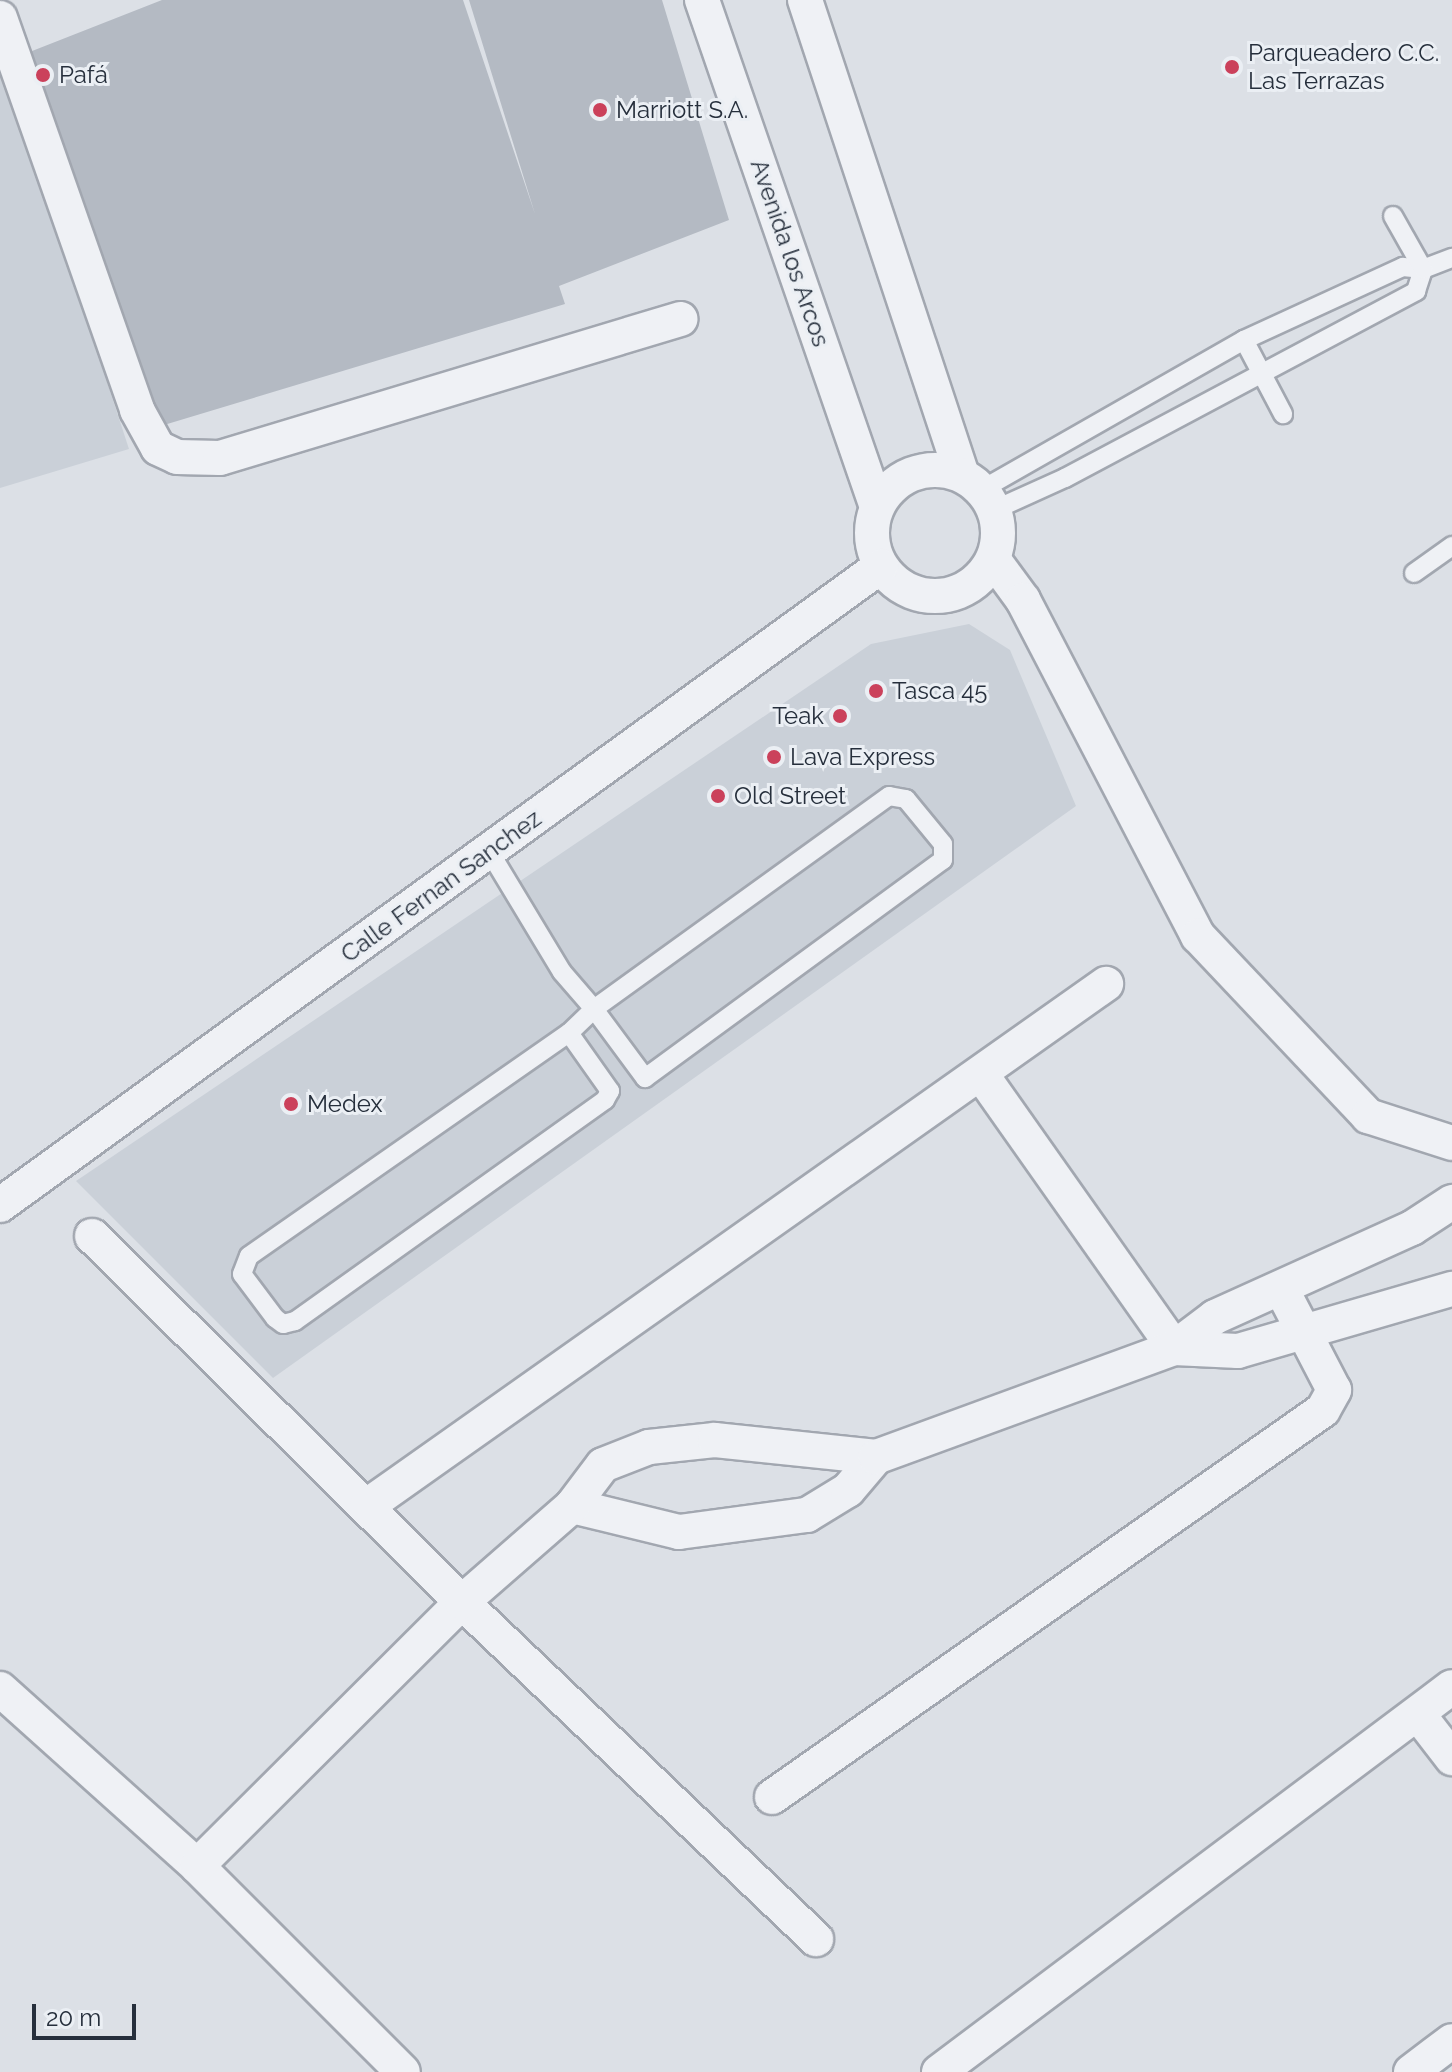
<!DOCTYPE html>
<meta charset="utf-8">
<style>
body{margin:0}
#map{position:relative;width:1452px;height:2072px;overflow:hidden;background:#dce0e6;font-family:Raleway,sans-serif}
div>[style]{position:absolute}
.built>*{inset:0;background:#cad0d8}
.building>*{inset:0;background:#b4bac3}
.roads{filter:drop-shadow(2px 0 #a2a7b0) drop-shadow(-2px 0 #a2a7b0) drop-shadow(0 2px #a2a7b0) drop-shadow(0 -2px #a2a7b0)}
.lane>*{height:18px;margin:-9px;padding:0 9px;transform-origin:9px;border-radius:9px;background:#eff1f5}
.street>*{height:34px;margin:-17px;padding:0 17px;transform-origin:17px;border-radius:17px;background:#eff1f5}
.street>.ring{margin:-17px;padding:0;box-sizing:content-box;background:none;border:34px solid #eff1f5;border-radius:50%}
.dots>*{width:22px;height:22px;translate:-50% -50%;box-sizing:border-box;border:4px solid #ebeff4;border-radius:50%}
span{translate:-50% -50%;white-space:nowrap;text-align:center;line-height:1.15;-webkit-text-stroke:6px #ebeff4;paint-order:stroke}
.poi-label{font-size:24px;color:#262f3c}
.left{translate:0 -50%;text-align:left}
.right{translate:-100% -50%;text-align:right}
.street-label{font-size:24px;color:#262f3c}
.scale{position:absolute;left:32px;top:2004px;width:104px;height:36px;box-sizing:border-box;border:4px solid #262f3c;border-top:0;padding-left:10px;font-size:24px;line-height:28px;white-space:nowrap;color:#262f3c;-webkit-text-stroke:6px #ebeff4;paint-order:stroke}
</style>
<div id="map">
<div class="built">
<div style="clip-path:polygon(0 54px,129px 449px,0 488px)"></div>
<div style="clip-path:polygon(969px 624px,1010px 650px,1076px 806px,273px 1378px,76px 1181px,871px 644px)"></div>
</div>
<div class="building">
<div style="clip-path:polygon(162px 0,463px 0,535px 214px,469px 0,662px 0,729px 220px,559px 286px,565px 304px,154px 428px,27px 53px)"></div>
</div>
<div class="roads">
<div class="lane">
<div style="left:1244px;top:340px;width:84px;rotate:62.2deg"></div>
<div style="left:981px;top:490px;width:303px;rotate:-29.7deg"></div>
<div style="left:1244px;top:340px;width:175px;rotate:-24.7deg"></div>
<div style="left:1403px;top:267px;width:20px;rotate:6deg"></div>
<div style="left:1423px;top:269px;width:31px;rotate:-21deg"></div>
<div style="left:994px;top:510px;width:78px;rotate:-24.3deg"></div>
<div style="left:1065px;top:478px;width:398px;rotate:-28deg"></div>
<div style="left:1416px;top:291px;width:23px;rotate:-72deg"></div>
<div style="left:1423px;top:269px;width:61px;rotate:-119.5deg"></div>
<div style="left:1414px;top:573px;width:47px;rotate:-35.4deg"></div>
<div style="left:489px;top:851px;width:141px;rotate:58.9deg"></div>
<div style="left:562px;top:972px;width:49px;rotate:49.1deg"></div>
<div style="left:594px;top:1009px;width:86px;rotate:53.5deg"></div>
<div style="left:645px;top:1078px;width:369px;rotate:-36.2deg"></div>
<div style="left:943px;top:860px;width:16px;rotate:-90deg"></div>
<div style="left:943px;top:844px;width:58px;rotate:-129.4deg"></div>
<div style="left:906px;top:799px;width:17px;rotate:-170deg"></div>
<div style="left:889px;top:796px;width:364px;rotate:144.2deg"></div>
<div style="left:594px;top:1009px;width:35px;rotate:136deg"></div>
<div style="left:569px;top:1033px;width:71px;rotate:54.7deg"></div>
<div style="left:610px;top:1091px;width:10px;rotate:119deg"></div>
<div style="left:605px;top:1100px;width:381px;rotate:144.5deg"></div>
<div style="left:295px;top:1321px;width:12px;rotate:166deg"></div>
<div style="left:283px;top:1324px;width:10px;rotate:-143deg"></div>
<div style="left:275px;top:1318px;width:55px;rotate:-126.9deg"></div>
<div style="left:242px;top:1274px;width:19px;rotate:-69deg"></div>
<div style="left:249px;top:1256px;width:390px;rotate:-34.9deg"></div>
</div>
<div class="street">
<div style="left:702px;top:0;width:536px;rotate:70.96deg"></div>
<div style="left:805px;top:0;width:500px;rotate:71.71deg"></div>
<div style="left:0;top:18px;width:415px;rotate:70.7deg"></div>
<div style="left:137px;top:410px;width:43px;rotate:61.1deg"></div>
<div style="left:158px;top:448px;width:21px;rotate:25deg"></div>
<div style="left:177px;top:457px;width:43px;rotate:1.3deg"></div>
<div style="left:220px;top:458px;width:481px;rotate:-16.8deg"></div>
<div class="ring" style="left:872px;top:470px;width:92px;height:92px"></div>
<div style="left:993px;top:559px;width:51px;rotate:53.8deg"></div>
<div style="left:1023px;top:600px;width:379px;rotate:62.5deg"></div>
<div style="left:1198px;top:936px;width:248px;rotate:46.6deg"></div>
<div style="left:1368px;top:1116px;width:88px;rotate:17.8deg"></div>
<div style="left:981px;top:1074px;width:335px;rotate:54.8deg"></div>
<div style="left:0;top:1205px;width:1088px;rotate:-35.95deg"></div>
<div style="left:92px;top:1236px;width:520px;rotate:44.69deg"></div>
<div style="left:462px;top:1602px;width:489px;rotate:43.6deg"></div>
<div style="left:1174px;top:1348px;width:64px;rotate:2.7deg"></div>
<div style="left:1238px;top:1351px;width:223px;rotate:-16.2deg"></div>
<div style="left:367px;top:1506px;width:905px;rotate:-35.24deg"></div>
<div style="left:572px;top:1506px;width:110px;rotate:13.7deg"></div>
<div style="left:679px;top:1532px;width:129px;rotate:-7.6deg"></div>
<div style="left:807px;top:1515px;width:48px;rotate:-31.4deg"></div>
<div style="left:848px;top:1490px;width:43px;rotate:-49.7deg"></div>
<div style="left:0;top:1689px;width:265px;rotate:41.9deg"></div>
<div style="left:197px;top:1866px;width:291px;rotate:45deg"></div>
<div style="left:1418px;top:1714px;width:56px;rotate:52.3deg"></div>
<div style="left:772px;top:1797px;width:673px;rotate:-35.08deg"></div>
<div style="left:1323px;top:1410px;width:23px;rotate:-61deg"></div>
<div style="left:1334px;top:1390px;width:115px;rotate:-117.5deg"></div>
<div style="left:197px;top:1866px;width:374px;rotate:-44.9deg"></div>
<div style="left:462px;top:1602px;width:146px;rotate:-41.1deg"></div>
<div style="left:572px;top:1506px;width:51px;rotate:-52.9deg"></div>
<div style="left:603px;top:1465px;width:49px;rotate:-21.4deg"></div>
<div style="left:649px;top:1447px;width:66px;rotate:-6.1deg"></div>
<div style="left:715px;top:1440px;width:162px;rotate:6deg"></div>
<div style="left:876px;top:1457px;width:317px;rotate:-20.1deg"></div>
<div style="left:1174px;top:1348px;width:51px;rotate:-37.1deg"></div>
<div style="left:1215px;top:1317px;width:216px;rotate:-24.3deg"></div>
<div style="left:1412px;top:1228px;width:48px;rotate:-33deg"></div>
<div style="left:939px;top:2072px;width:641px;rotate:-36.89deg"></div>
<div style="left:1411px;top:2072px;width:51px;rotate:-37.1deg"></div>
</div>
</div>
<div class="dots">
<div style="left:1232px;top:67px;background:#cb415b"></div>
<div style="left:43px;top:75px;background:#cb415b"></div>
<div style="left:600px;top:110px;background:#cb415b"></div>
<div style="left:876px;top:691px;background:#cb415b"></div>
<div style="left:840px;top:716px;background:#cb415b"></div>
<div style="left:774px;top:757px;background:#cb415b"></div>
<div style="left:718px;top:796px;background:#cb415b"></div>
<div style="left:291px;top:1104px;background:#cb415b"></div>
</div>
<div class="poi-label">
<span class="left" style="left:1248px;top:67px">Parqueadero C.C.<br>Las Terrazas</span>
<span class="left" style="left:59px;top:75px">Pafá</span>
<span class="left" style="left:616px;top:110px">Marriott S.A.</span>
<span class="left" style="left:892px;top:691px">Tasca 45</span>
<span class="right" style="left:824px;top:716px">Teak</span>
<span class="left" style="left:790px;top:757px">Lava Express</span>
<span class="left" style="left:734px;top:796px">Old Street</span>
<span class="left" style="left:307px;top:1104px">Medex</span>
</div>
<div class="street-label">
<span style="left:790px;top:253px;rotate:71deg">Avenida los Arcos</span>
<span style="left:441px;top:886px;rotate:-36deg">Calle Fernan Sanchez</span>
</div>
<div class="scale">20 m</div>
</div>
